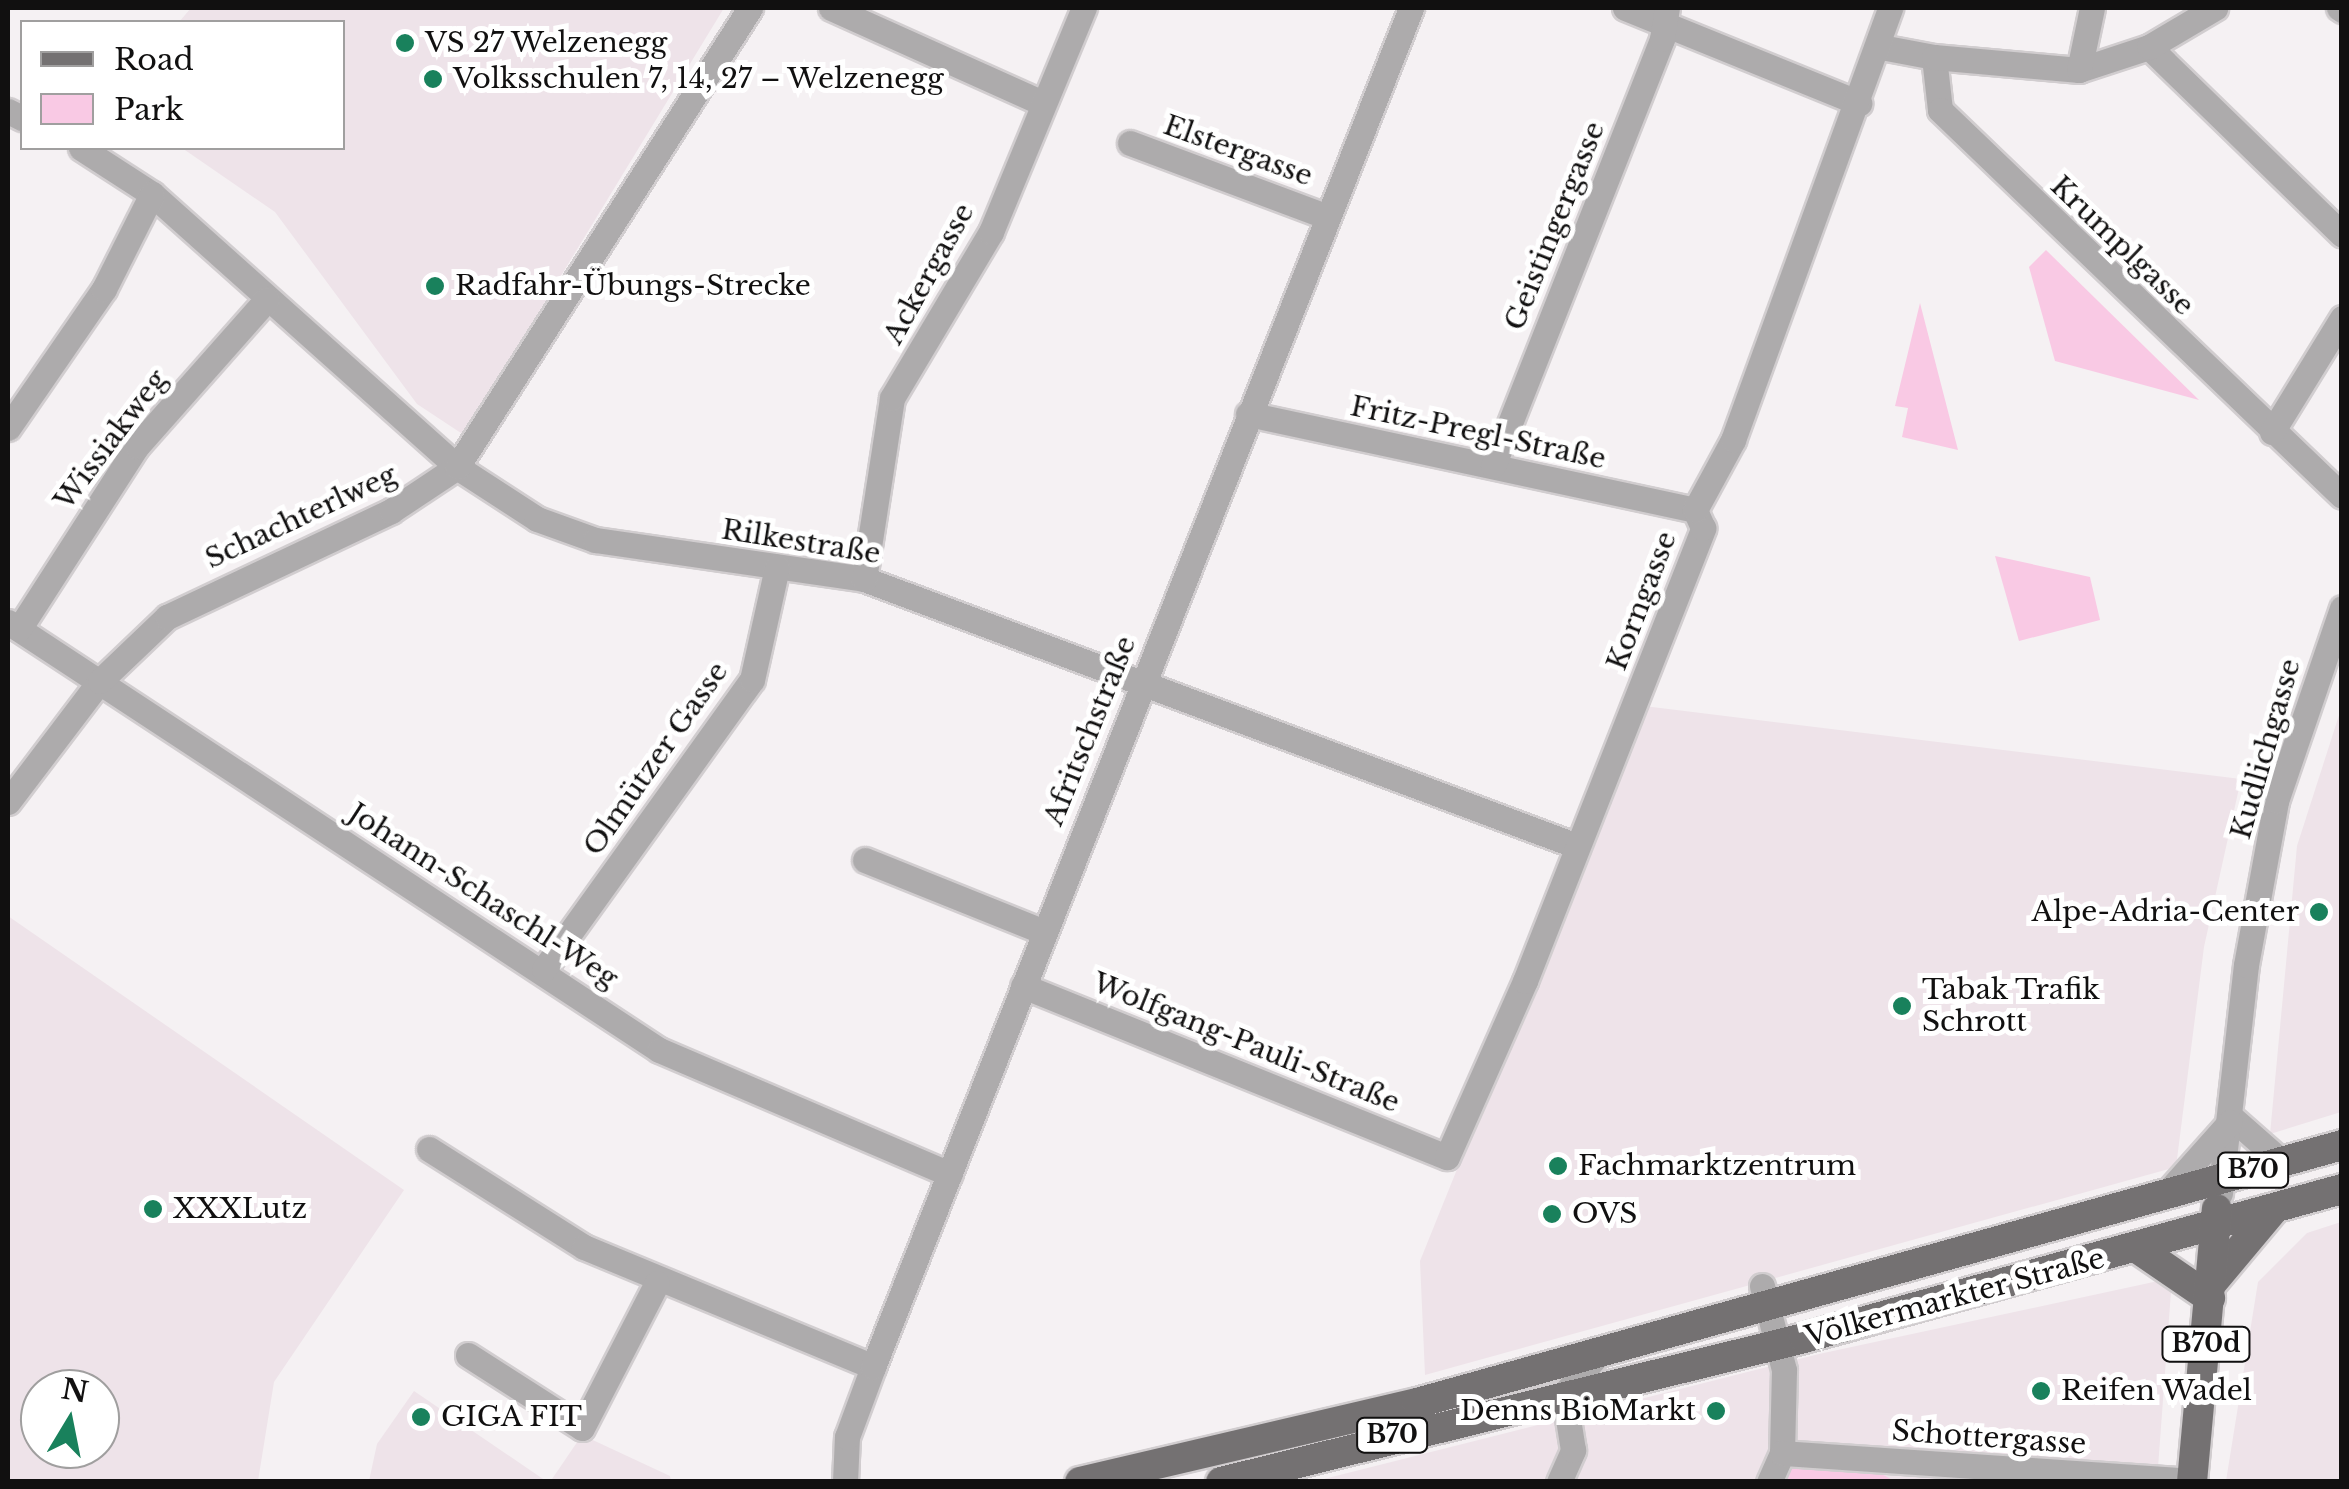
<!DOCTYPE html>
<meta charset="utf-8">
<style>
body{margin:0}
#map{position:relative;width:2349px;height:1489px;overflow:hidden;background:#f5f1f3;font-family:"Libre Baskerville",serif}
div>[style]{position:absolute}
.built>*{inset:0;background:#eee3e9}
.green>*{inset:0;background:#f9c9e4}
.roads{filter:drop-shadow(2px 0 #d1cdcf) drop-shadow(-2px 0 #d1cdcf) drop-shadow(0 2px #d1cdcf) drop-shadow(0 -2px #d1cdcf)}
.minor>*{height:25px;margin:-12.5px;padding:0 12.5px;transform-origin:12.5px;border-radius:12.5px;background:#adabac}
.major>*{height:30px;margin:-15px;padding:0 15px;transform-origin:15px;border-radius:15px;background:#747172}
.dots>*{width:28px;height:28px;translate:-50% -50%;box-sizing:border-box;border:5px solid #fff;border-radius:50%}
span{translate:-50% -50%;white-space:nowrap;text-align:center;line-height:1.15;-webkit-text-stroke:10px #fff;paint-order:stroke}
.shield-label span{padding:2px 8px;background:#fff;border:2px solid;border-radius:8px;-webkit-text-stroke-width:0}
.shield-label{font-size:25px;color:#111010;font-weight:700}
.poi-label{font-size:28px;color:#111010}
.left{translate:0 -50%;text-align:left}
.right{translate:-100% -50%;text-align:right}
.street-label{font-size:28px;color:#111010}
.frame{position:absolute;inset:0;border:10px solid #111010;pointer-events:none}
.legend{position:absolute;left:20px;top:20px;width:325px;height:130px;box-sizing:border-box;background:#fff;border:2px solid #a09f9f;margin:0;padding:12px 18px;list-style:none;font-size:30px;color:#111010}
.legend li{display:flex;align-items:center;gap:20px;height:50px}
.legend b{width:50px;border:2px solid #a09f9f}
.north{position:absolute;left:20px;top:1369px;width:100px;height:100px;box-sizing:border-box;background:#fff;border:2px solid #a09f9f;border-radius:50%;rotate:10deg;font-size:28px;font-weight:700;line-height:40px;text-align:center;color:#111010}
.north::after{content:'';display:block;margin:auto;width:35px;height:45px;background:#19815c;clip-path:polygon(50% 0,100% 100%,50% 72%,0 100%)}
</style>
<div id="map">
<div class="built">
<div style="clip-path:polygon(191px 8px,724px 8px,464px 435px,417px 404px,275px 212px,182px 148px,342px 148px,342px 22px,179px 22px)"></div>
<div style="clip-path:polygon(1644px 706px,2241px 779px,2204px 947px,2176px 1167px,1425px 1375px,1420px 1261px)"></div>
<div style="clip-path:polygon(2341px 709px,2341px 1112px,2270px 1134px,2297px 846px)"></div>
<div style="clip-path:polygon(evenodd,8px 916px,404px 1190px,274px 1382px,258px 1481px,8px 1481px,8px 916px,100px 1389px,100px 1449px,40px 1449px,40px 1389px,100px 1389px)"></div>
<div style="clip-path:polygon(2341px 1222px,2341px 1481px,2226px 1481px,2258px 1282px,2307px 1233px)"></div>
<div style="clip-path:polygon(2172px 1278px,2157px 1481px,1312px 1482px,1819px 1354px)"></div>
<div style="clip-path:polygon(414px 1391px,546px 1481px,369px 1481px,377px 1444px)"></div>
<div style="clip-path:polygon(582px 1435px,670px 1476px,671px 1481px,550px 1482px)"></div>
</div>
<div class="green">
<div style="clip-path:polygon(2046px 250px,2199px 400px,2055px 361px,2029px 267px)"></div>
<div style="clip-path:polygon(1920px 303px,1958px 450px,1902px 437px,1908px 408px,1895px 406px)"></div>
<div style="clip-path:polygon(1995px 556px,2090px 577px,2100px 620px,2019px 641px)"></div>
<div style="clip-path:polygon(1802px 1464px,1875px 1470px,1894px 1481px,1782px 1482px,1790px 1468px)"></div>
</div>
<div class="roads">
<div class="minor">
<div style="left:831px;top:8px;width:229px;rotate:24.2deg"></div>
<div style="left:1625px;top:8px;width:253px;rotate:22.1deg"></div>
<div style="left:2339px;top:8px;width:4px;rotate:34deg"></div>
<div style="left:1881px;top:47px;width:54px;rotate:10.7deg"></div>
<div style="left:1934px;top:57px;width:53px;rotate:83.5deg"></div>
<div style="left:1940px;top:110px;width:557px;rotate:43.84deg"></div>
<div style="left:2149px;top:47px;width:269px;rotate:44.2deg"></div>
<div style="left:1934px;top:57px;width:146px;rotate:5.1deg"></div>
<div style="left:2079px;top:70px;width:74px;rotate:-18.2deg"></div>
<div style="left:2149px;top:47px;width:77px;rotate:-30.6deg"></div>
<div style="left:2079px;top:70px;width:63px;rotate:-78.2deg"></div>
<div style="left:8px;top:111px;width:16px;rotate:27deg"></div>
<div style="left:1130px;top:143px;width:208px;rotate:20.5deg"></div>
<div style="left:81px;top:148px;width:85px;rotate:32.9deg"></div>
<div style="left:152px;top:194px;width:409px;rotate:41.8deg"></div>
<div style="left:457px;top:467px;width:95px;rotate:33deg"></div>
<div style="left:537px;top:519px;width:62px;rotate:19.9deg"></div>
<div style="left:595px;top:540px;width:272px;rotate:8.2deg"></div>
<div style="left:864px;top:579px;width:761px;rotate:20.53deg"></div>
<div style="left:1248px;top:414px;width:457px;rotate:12.1deg"></div>
<div style="left:8px;top:428px;width:169px;rotate:-55.4deg"></div>
<div style="left:104px;top:289px;width:106px;rotate:-63.2deg"></div>
<div style="left:2272px;top:432px;width:134px;rotate:-58.4deg"></div>
<div style="left:1493px;top:466px;width:459px;rotate:-68.4deg"></div>
<div style="left:1662px;top:39px;width:31px;rotate:-81deg"></div>
<div style="left:864px;top:579px;width:183px;rotate:-81.2deg"></div>
<div style="left:892px;top:398px;width:193px;rotate:-59.2deg"></div>
<div style="left:991px;top:232px;width:243px;rotate:-67.5deg"></div>
<div style="left:8px;top:622px;width:779px;rotate:33.32deg"></div>
<div style="left:659px;top:1050px;width:316px;rotate:23.1deg"></div>
<div style="left:19px;top:629px;width:218px;rotate:-57.2deg"></div>
<div style="left:137px;top:446px;width:196px;rotate:-48.5deg"></div>
<div style="left:8px;top:802px;width:152px;rotate:-52.8deg"></div>
<div style="left:100px;top:681px;width:93px;rotate:-43.7deg"></div>
<div style="left:167px;top:617px;width:248px;rotate:-25.3deg"></div>
<div style="left:391px;top:511px;width:79px;rotate:-33.7deg"></div>
<div style="left:457px;top:467px;width:545px;rotate:-57.45deg"></div>
<div style="left:865px;top:860px;width:193px;rotate:21.9deg"></div>
<div style="left:544px;top:969px;width:356px;rotate:-54.3deg"></div>
<div style="left:752px;top:680px;width:116px;rotate:-77.5deg"></div>
<div style="left:1023px;top:986px;width:457px;rotate:22deg"></div>
<div style="left:1447px;top:1157px;width:193px;rotate:-66.1deg"></div>
<div style="left:1525px;top:981px;width:487px;rotate:-68.5deg"></div>
<div style="left:1703px;top:528px;width:20px;rotate:-114deg"></div>
<div style="left:1695px;top:510px;width:80px;rotate:-61.5deg"></div>
<div style="left:1733px;top:440px;width:460px;rotate:-70deg"></div>
<div style="left:2230px;top:1116px;width:69px;rotate:41.5deg"></div>
<div style="left:429px;top:1149px;width:183px;rotate:32.3deg"></div>
<div style="left:584px;top:1247px;width:313px;rotate:22.5deg"></div>
<div style="left:2220px;top:1193px;width:229px;rotate:-83.5deg"></div>
<div style="left:2246px;top:965px;width:167px;rotate:-79.6deg"></div>
<div style="left:2276px;top:801px;width:204px;rotate:-71.1deg"></div>
<div style="left:2164px;top:1196px;width:99px;rotate:-48.3deg"></div>
<div style="left:1762px;top:1286px;width:87px;rotate:75.3deg"></div>
<div style="left:1784px;top:1370px;width:83px;rotate:91.4deg"></div>
<div style="left:1782px;top:1453px;width:32px;rotate:114deg"></div>
<div style="left:468px;top:1355px;width:135px;rotate:32.6deg"></div>
<div style="left:582px;top:1428px;width:163px;rotate:-62.7deg"></div>
<div style="left:1782px;top:1453px;width:411px;rotate:3.9deg"></div>
<div style="left:845px;top:1482px;width:45px;rotate:-87.5deg"></div>
<div style="left:847px;top:1437px;width:75px;rotate:-69.6deg"></div>
<div style="left:873px;top:1367px;width:1462px;rotate:-68.4deg"></div>
<div style="left:1559px;top:1482px;width:35px;rotate:-66deg"></div>
<div style="left:1573px;top:1450px;width:57px;rotate:-99.1deg"></div>
<div style="left:1564px;top:1394px;width:54px;rotate:-49.5deg"></div>
</div>
<div class="major">
<div style="left:2140px;top:1250px;width:85px;rotate:34.4deg"></div>
<div style="left:2211px;top:1284px;width:98px;rotate:-50deg"></div>
<div style="left:1080px;top:1482px;width:346px;rotate:-13.2deg"></div>
<div style="left:1417px;top:1403px;width:960px;rotate:-15.58deg"></div>
<div style="left:1221px;top:1482px;width:601px;rotate:-13.87deg"></div>
<div style="left:1804px;top:1338px;width:558px;rotate:-15.48deg"></div>
<div style="left:2192px;top:1482px;width:274px;rotate:-84.8deg"></div>
</div>
</div>
<div class="dots">
<div style="left:405px;top:43px;background:#19815c"></div>
<div style="left:433px;top:79px;background:#19815c"></div>
<div style="left:435px;top:286px;background:#19815c"></div>
<div style="left:2319px;top:912px;background:#19815c"></div>
<div style="left:1902px;top:1006px;background:#19815c"></div>
<div style="left:1558px;top:1166px;background:#19815c"></div>
<div style="left:153px;top:1209px;background:#19815c"></div>
<div style="left:1552px;top:1214px;background:#19815c"></div>
<div style="left:2041px;top:1391px;background:#19815c"></div>
<div style="left:1716px;top:1411px;background:#19815c"></div>
<div style="left:421px;top:1417px;background:#19815c"></div>
</div>
<div class="shield-label">
<span style="left:2253px;top:1170px">B70</span>
<span style="left:2206px;top:1344px">B70d</span>
<span style="left:1392px;top:1435px">B70</span>
</div>
<div class="poi-label">
<span class="left" style="left:425px;top:43px">VS 27 Welzenegg</span>
<span class="left" style="left:453px;top:79px">Volksschulen 7, 14, 27 – Welzenegg</span>
<span class="left" style="left:455px;top:286px">Radfahr-Übungs-Strecke</span>
<span class="right" style="left:2299px;top:912px">Alpe-Adria-Center</span>
<span class="left" style="left:1922px;top:1006px">Tabak Trafik<br>Schrott</span>
<span class="left" style="left:1578px;top:1166px">Fachmarktzentrum</span>
<span class="left" style="left:173px;top:1209px">XXXLutz</span>
<span class="left" style="left:1572px;top:1214px">OVS</span>
<span class="left" style="left:2061px;top:1391px">Reifen Wadel</span>
<span class="right" style="left:1696px;top:1411px">Denns BioMarkt</span>
<span class="left" style="left:441px;top:1417px">GIGA FIT</span>
</div>
<div class="street-label">
<span style="left:1238px;top:151px;rotate:20deg">Elstergasse</span>
<span style="left:1555px;top:226px;rotate:-68deg">Geistingergasse</span>
<span style="left:2122px;top:246px;rotate:44deg">Krumplgasse</span>
<span style="left:929px;top:274px;rotate:-61deg">Ackergasse</span>
<span style="left:1478px;top:433px;rotate:12deg">Fritz-Pregl-Straße</span>
<span style="left:111px;top:440px;rotate:-53deg">Wissiakweg</span>
<span style="left:301px;top:517px;rotate:-25deg">Schachterlweg</span>
<span style="left:801px;top:542px;rotate:9deg">Rilkestraße</span>
<span style="left:1642px;top:601px;rotate:-69deg">Korngasse</span>
<span style="left:1090px;top:731px;rotate:-68deg">Afritschstraße</span>
<span style="left:2266px;top:749px;rotate:-74deg">Kudlichgasse</span>
<span style="left:656px;top:759px;rotate:-55deg">Olmützer Gasse</span>
<span style="left:483px;top:896px;rotate:33deg">Johann-Schaschl-Weg</span>
<span style="left:1246px;top:1043px;rotate:22deg">Wolfgang-Pauli-Straße</span>
<span style="left:1955px;top:1298px;rotate:-15deg">Völkermarkter Straße</span>
<span style="left:1989px;top:1438px;rotate:4deg">Schottergasse</span>
</div>
<div class="frame"></div>
<ul class="legend">
<li><b style="height:12px;background:#747172"></b>Road</li>
<li><b style="height:28px;background:#f9c9e4"></b>Park</li>
</ul>
<div class="north">N</div>
</div>
